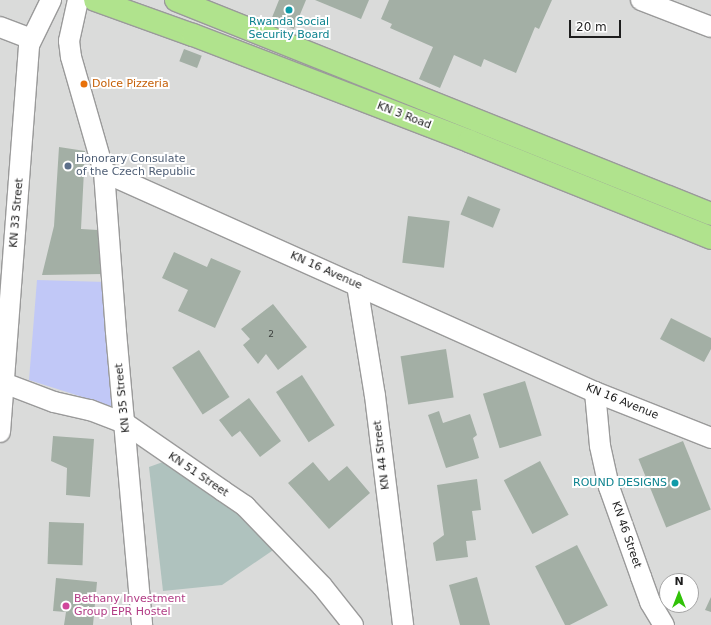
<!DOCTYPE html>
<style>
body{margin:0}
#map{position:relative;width:711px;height:625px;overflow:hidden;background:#e3eee8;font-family:"DejaVu Sans",sans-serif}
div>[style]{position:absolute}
.residential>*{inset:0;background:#dadbda}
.construction>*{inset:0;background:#afc2be}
.park>*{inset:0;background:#c1c8f7}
.building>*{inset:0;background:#a3afa5;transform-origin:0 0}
.roads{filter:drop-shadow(1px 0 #9a9a9a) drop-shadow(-1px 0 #9a9a9a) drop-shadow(0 1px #9a9a9a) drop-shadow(0 -1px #9a9a9a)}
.minor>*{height:20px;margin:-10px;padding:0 10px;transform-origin:10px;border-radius:10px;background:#fff}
.highway>*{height:22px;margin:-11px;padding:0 11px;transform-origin:11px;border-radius:11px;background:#b0e38d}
.dots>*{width:11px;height:11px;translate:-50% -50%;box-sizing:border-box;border:2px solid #fff;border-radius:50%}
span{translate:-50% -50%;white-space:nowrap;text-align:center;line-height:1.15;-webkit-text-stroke:4px #fff;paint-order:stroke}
.number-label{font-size:9px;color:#3e423f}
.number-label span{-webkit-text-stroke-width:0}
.culture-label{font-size:11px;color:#0d838f}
.right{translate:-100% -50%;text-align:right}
.food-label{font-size:11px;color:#c56008}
.left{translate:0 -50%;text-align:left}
.street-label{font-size:11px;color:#1d1d1d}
.service-label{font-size:11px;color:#4e5e75}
.hotel-label{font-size:11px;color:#b23c85}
.north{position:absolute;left:659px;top:573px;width:40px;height:40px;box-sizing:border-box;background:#fff;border:1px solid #a5a5a5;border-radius:50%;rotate:0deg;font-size:11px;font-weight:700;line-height:16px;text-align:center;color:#1d1d1d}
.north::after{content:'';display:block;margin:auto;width:14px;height:18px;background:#31c208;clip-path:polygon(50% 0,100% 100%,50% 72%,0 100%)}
.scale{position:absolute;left:569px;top:20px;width:52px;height:18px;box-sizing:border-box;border:2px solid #1d1d1d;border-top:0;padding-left:5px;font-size:12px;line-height:14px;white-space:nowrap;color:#1d1d1d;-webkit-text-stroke:3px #fff;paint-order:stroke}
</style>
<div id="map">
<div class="residential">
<div style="clip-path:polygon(evenodd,0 0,711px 0,711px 625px,0 625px,0 0,667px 581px,691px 581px,691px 605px,667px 605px,667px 581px)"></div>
</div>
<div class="construction">
<div style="clip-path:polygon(174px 458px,282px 544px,222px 585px,163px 591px,149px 467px)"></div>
</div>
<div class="park">
<div style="clip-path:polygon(37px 280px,106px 282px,117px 408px,29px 380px)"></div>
</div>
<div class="building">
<div style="clip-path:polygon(279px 0,306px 0,294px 29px,271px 20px)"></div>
<div style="clip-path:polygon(315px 0,369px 0,361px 19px)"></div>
<div style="clip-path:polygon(389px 0,552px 0,539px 29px,535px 27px,516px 73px,484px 59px,481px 67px,454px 55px,440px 88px,419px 79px,433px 47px,390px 28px,392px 24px,381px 19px)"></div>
<div style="left:184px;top:49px;width:19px;height:13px;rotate:21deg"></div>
<div style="clip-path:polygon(59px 147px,85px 151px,81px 229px,98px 230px,103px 274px,42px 275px,54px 226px)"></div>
<div style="left:468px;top:196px;width:35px;height:20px;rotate:22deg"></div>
<div style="left:408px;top:216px;width:42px;height:47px;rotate:7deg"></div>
<div style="clip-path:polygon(174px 252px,207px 267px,211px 258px,241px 271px,215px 328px,178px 311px,188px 290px,162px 278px)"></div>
<div style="clip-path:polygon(273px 304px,307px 347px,278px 370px,266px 354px,258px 364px,243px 345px,250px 339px,241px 329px)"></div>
<div style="clip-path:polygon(671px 318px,711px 338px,711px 349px,704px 362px,660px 339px)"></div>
<div style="left:446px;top:349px;width:49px;height:46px;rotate:81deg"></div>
<div style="left:199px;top:350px;width:56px;height:32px;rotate:57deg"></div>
<div style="left:302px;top:375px;width:60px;height:31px;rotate:57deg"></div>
<div style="left:525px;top:381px;width:57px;height:44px;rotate:73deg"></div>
<div style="clip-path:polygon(249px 398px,281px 441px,260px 457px,240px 431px,232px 437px,219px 420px)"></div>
<div style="clip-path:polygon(439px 411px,443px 423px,470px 414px,477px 435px,473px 438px,479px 458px,446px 468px,428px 415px)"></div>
<div style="clip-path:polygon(53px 436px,94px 439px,90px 497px,66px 495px,67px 468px,51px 461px)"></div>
<div style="left:683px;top:441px;width:74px;height:48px;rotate:68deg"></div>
<div style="left:540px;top:461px;width:61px;height:41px;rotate:62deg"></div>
<div style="clip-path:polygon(313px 462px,329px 481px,347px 466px,370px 493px,329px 529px,288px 483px)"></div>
<div style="clip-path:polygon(477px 479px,481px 510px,472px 511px,476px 540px,466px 541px,468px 557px,436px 561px,433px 543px,444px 535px,437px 485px)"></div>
<div style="left:49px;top:522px;width:35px;height:42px;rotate:2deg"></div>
<div style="left:577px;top:545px;width:68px;height:47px;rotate:63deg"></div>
<div style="clip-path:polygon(477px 577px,490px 625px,460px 625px,449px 585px)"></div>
<div style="clip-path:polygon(56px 578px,97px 582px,93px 625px,64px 625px,66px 612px,53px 611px)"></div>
<div style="clip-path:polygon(711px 597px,711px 612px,705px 610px)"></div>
</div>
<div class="roads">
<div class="minor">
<div style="left:78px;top:0;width:42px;rotate:102.4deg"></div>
<div style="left:69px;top:41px;width:16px;rotate:83deg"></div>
<div style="left:71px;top:57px;width:120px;rotate:74deg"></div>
<div style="left:104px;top:172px;width:160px;rotate:85.7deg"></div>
<div style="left:116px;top:332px;width:294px;rotate:84.9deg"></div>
<div style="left:641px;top:0;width:75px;rotate:21.1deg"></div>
<div style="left:0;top:27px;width:33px;rotate:21deg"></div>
<div style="left:104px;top:172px;width:538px;rotate:24.14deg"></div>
<div style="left:595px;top:392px;width:125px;rotate:21.6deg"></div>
<div style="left:357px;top:285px;width:112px;rotate:80.8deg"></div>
<div style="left:375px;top:396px;width:231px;rotate:83deg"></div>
<div style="left:4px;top:383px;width:53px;rotate:20.8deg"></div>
<div style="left:54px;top:402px;width:37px;rotate:13deg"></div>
<div style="left:90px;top:410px;width:39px;rotate:21deg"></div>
<div style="left:126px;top:424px;width:118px;rotate:34.6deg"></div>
<div style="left:223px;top:491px;width:27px;rotate:34deg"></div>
<div style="left:245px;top:506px;width:111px;rotate:46.1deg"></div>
<div style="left:322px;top:586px;width:50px;rotate:51.5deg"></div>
<div style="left:595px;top:392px;width:54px;rotate:84.7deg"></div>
<div style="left:600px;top:446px;width:42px;rotate:77.6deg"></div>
<div style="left:609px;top:487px;width:96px;rotate:70.4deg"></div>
<div style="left:641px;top:577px;width:27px;rotate:70deg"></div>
<div style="left:650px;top:602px;width:27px;rotate:59deg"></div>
<div style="left:0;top:432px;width:388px;rotate:-85.7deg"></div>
<div style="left:29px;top:45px;width:50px;rotate:-63.9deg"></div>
</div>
<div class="highway">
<div style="left:95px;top:0;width:104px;rotate:19.7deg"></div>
<div style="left:193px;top:35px;width:296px;rotate:21deg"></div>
<div style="left:469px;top:141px;width:261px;rotate:21.8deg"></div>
<div style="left:176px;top:0;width:576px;rotate:21.8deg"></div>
</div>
</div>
<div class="dots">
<div style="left:289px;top:10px;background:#0f9aa8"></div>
<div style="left:84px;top:84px;background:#e8710a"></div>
<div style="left:68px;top:166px;background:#5c6f8a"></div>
<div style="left:675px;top:483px;background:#0f9aa8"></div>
<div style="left:66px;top:606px;background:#d1479c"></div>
</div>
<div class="number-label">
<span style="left:271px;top:334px">2</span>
</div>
<div class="culture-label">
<span style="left:289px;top:29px">Rwanda Social<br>Security Board</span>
<span class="right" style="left:667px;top:483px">ROUND DESIGNS</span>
</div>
<div class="food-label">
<span class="left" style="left:92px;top:84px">Dolce Pizzeria</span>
</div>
<div class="street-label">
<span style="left:404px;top:116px;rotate:21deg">KN 3 Road</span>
<span style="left:17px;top:213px;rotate:-85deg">KN 33 Street</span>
<span style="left:326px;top:271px;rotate:24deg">KN 16 Avenue</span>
<span style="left:123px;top:398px;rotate:-96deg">KN 35 Street</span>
<span style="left:622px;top:402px;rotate:22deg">KN 16 Avenue</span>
<span style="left:382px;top:455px;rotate:-97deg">KN 44 Street</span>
<span style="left:198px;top:475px;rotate:34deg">KN 51 Street</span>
<span style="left:626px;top:535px;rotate:71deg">KN 46 Street</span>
</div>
<div class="service-label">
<span class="left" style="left:76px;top:166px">Honorary Consulate<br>of the Czech Republic</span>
</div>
<div class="hotel-label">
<span class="left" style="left:74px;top:606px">Bethany Investment<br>Group EPR Hostel</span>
</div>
<div class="north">N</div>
<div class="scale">20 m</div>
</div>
